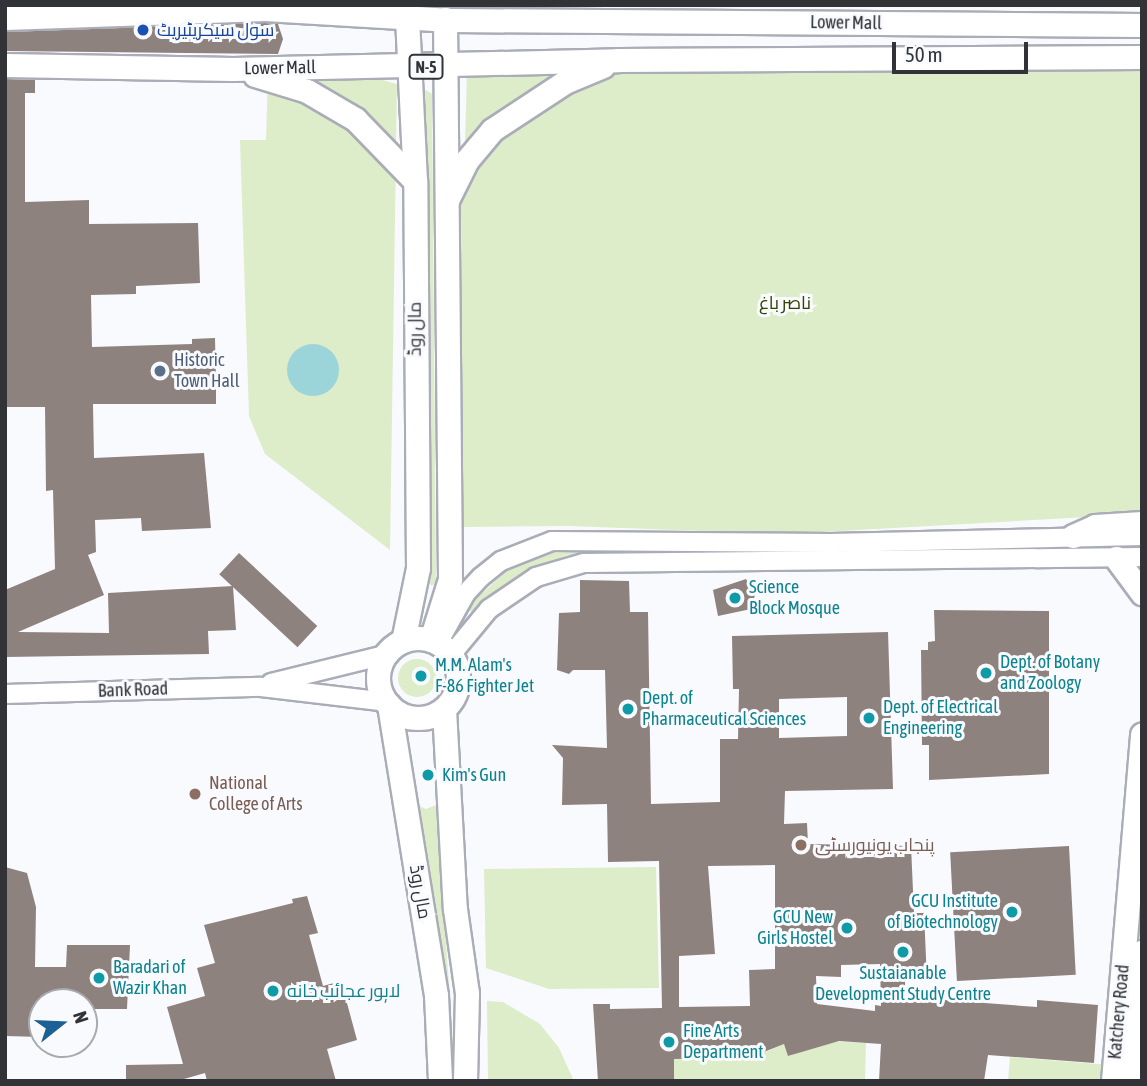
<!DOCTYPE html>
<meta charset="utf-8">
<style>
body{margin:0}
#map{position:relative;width:1147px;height:1086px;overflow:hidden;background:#f9fafe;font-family:"Asap Condensed",Cairo,sans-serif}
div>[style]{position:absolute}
.green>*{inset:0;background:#ddecc9}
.round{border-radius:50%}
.water>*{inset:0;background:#9bd4d9}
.building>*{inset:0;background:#8d827e;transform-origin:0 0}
.roads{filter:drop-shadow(2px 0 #aaadb7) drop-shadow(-2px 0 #aaadb7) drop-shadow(0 2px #aaadb7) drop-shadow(0 -2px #aaadb7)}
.minor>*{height:18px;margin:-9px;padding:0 9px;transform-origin:9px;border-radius:9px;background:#fff}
.major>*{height:23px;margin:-11.5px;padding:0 11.5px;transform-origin:11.5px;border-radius:11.5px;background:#fff}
.major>.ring{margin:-11.5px;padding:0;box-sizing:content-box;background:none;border:23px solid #fff;border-radius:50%}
.dots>*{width:19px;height:19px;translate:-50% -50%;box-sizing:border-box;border:4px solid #f9fafe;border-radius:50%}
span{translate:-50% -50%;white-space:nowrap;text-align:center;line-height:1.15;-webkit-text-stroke:6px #f9fafe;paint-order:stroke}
.shield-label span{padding:2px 5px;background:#f9fafe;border:2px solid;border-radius:5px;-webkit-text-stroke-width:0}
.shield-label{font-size:16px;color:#323337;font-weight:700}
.street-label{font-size:18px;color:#323337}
.transit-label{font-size:18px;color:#164399}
.left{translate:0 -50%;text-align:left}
.park-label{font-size:18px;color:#304302}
.service-label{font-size:18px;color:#4e5e75}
.culture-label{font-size:18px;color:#0d838f}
.right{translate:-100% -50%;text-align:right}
.education-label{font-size:18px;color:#785e54}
.frame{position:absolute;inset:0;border:7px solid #323337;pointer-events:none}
.north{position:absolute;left:28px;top:988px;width:70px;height:70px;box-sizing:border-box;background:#f9fafe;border:2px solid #a9aaae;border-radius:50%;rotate:72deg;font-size:19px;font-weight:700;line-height:28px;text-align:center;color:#323337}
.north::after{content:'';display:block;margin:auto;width:24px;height:32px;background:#1c6095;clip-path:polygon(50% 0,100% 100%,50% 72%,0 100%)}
.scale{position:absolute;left:892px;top:42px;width:136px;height:32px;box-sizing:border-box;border:4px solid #323337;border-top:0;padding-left:9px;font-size:21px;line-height:24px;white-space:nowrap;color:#323337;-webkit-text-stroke:5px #f9fafe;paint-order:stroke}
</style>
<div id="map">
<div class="green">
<div style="clip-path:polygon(574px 65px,504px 109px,471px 143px,465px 144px,467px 72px)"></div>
<div style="clip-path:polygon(1142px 71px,1142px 514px,787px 534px,569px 526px,463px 527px,461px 204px,482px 156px,512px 126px,600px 73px)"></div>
<div style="clip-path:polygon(268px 75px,375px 78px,397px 84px,390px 550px,265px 454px,249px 416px,240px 140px,266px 140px)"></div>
<div style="clip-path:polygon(426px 90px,432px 94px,436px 582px,432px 586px,428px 582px,420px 96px)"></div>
<div style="clip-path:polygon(1142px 539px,1142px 547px,1118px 548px,567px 555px,519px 575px,473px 613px,466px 608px,520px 559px,547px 546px)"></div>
<div class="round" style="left:398px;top:659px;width:38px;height:38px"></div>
<div style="clip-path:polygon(417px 805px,426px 809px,436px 805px,456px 1081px,449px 1081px,442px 966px)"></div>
<div style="clip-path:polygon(656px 867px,659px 988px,549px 989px,486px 968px,484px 869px)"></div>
<div style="clip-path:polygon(487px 1001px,503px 1002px,540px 1024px,559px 1048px,574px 1081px,488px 1081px)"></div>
<div style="clip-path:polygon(830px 1041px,866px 1043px,865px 1081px,674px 1081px,674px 1059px,744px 1058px,762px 1042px,766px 1052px,784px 1044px,789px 1056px)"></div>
<div style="clip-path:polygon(1010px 1057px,1110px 1065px,1109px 1081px,1008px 1081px)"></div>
</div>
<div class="water">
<div class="round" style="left:287px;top:344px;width:52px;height:52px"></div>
</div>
<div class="building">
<div style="clip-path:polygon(265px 23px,278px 24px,283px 39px,278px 54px,5px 51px,5px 32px)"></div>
<div style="clip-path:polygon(5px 79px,35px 80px,35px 93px,25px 93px,25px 202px,89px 200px,89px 224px,198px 223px,200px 283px,136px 286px,136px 294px,91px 295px,92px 347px,192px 344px,192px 339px,215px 338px,216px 381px,216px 404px,93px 404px,94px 458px,204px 453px,211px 528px,142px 531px,141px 518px,95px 520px,96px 552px,88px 555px,104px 595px,18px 632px,109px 633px,108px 593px,233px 586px,236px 630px,208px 631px,209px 654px,5px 657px,5px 590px,55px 569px,53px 490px,46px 491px,45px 407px,5px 407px)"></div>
<div style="left:239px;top:553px;width:107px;height:29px;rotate:43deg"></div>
<div style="clip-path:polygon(746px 579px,755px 595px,751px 609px,718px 616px,713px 590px)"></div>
<div style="clip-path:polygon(evenodd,580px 580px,629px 581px,630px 612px,648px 612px,651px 804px,720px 802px,720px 739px,738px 739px,739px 689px,733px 689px,732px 636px,888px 632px,893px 789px,785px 791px,784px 824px,807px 823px,808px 844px,911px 846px,914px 913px,924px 913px,927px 980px,905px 981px,905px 997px,1037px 1007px,1037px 1000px,1098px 1005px,1094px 1063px,988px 1055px,984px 1081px,879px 1081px,881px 1044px,839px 1041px,788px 1056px,784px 1044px,749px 1058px,674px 1059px,674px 1081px,598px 1081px,593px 1004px,610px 1004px,610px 1009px,662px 1008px,659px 861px,608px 862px,607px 804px,562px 805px,563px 758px,552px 745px,607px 748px,605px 670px,573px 670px,569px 674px,557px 670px,559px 613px,580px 612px,580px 580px,847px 697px,847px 736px,779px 738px,779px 699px,847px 697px,580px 580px,775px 865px,775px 969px,749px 970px,750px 1006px,679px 1007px,679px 956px,715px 954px,708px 866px,775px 865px,580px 580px,880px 964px,881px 1006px,875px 1005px,875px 1011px,817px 1004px,816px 976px,841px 977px,841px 965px,880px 964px)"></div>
<div style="clip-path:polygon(934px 610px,1049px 611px,1049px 774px,929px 780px,929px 745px,922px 745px,921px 650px,928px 650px,928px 642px,935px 641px)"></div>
<div style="left:1069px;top:846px;width:129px;height:119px;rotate:87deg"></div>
<div style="clip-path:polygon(5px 867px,27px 873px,36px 907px,35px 967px,66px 967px,67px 945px,130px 945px,127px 1009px,84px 1009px,84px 1002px,42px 1002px,42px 1037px,5px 1036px)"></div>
<div style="clip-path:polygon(307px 896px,318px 933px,309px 935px,323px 986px,341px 981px,357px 1040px,327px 1049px,336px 1081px,207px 1081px,205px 1073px,177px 1081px,126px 1081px,126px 1065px,183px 1064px,167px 1007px,205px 996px,197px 968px,215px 963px,204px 925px,293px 903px,292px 899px)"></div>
</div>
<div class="roads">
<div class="minor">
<div style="left:438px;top:643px;width:57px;rotate:-60.8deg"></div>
<div style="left:466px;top:593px;width:22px;rotate:-47deg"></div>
<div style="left:481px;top:577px;width:26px;rotate:-39deg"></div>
<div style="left:501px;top:561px;width:55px;rotate:-21.4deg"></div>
<div style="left:552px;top:541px;width:279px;rotate:0.4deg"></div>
<div style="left:831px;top:543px;width:311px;rotate:-1.3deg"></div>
<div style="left:451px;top:655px;width:60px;rotate:-50.4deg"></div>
<div style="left:489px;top:609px;width:57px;rotate:-34.2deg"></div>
<div style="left:536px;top:577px;width:50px;rotate:-16.3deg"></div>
<div style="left:584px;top:563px;width:558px;rotate:-0.62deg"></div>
<div style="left:271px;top:683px;width:117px;rotate:-13.8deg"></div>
<div style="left:5px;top:694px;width:256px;rotate:-1.6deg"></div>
<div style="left:261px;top:687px;width:126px;rotate:6.8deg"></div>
</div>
<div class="major">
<div style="left:5px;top:18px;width:260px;rotate:-2deg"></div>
<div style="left:265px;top:9px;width:186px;rotate:3.4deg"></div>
<div style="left:451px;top:20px;width:691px;rotate:0.41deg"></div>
<div style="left:5px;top:65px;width:228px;rotate:1deg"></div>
<div style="left:233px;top:69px;width:385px;rotate:-1.3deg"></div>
<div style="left:618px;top:60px;width:524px;rotate:-0.33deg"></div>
<div style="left:255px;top:75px;width:54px;rotate:17.1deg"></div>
<div style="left:307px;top:91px;width:56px;rotate:30.3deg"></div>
<div style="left:355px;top:119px;width:86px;rotate:45.9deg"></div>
<div style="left:448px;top:198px;width:42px;rotate:-63.4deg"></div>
<div style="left:467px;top:160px;width:39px;rotate:-50deg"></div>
<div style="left:492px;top:130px;width:87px;rotate:-33.3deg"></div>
<div style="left:565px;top:82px;width:41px;rotate:-22.8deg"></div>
<div style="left:1073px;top:536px;width:24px;rotate:-24deg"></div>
<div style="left:1095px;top:526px;width:47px;rotate:-3.7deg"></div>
<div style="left:1116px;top:558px;width:44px;rotate:53.4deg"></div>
<div class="ring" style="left:378px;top:638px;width:57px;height:57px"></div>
<div style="left:431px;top:640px;width:64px;rotate:-72.7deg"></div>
<div style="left:450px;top:579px;width:560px;rotate:-90.51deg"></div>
<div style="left:403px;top:641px;width:75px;rotate:-78.4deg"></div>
<div style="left:418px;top:568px;width:387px;rotate:-90.4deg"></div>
<div style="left:415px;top:181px;width:165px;rotate:-92.8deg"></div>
<div style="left:389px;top:705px;width:294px;rotate:80.8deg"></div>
<div style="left:436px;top:995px;width:86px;rotate:87.3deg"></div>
<div style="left:444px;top:709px;width:200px;rotate:86.9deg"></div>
<div style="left:455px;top:909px;width:85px;rotate:81.9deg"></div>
<div style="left:467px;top:993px;width:88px;rotate:91.3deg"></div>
<div style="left:1113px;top:1081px;width:348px;rotate:-85.2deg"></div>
<div style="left:1130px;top:1081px;width:130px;rotate:-84.7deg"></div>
</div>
</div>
<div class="dots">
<div style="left:143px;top:30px;background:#1a4fb4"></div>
<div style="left:160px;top:371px;background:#5c6f8a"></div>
<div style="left:735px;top:598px;background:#0f9aa8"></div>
<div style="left:986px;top:673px;background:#0f9aa8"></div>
<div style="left:421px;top:676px;background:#0f9aa8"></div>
<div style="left:628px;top:709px;background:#0f9aa8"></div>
<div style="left:869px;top:718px;background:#0f9aa8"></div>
<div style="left:428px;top:775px;background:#0f9aa8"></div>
<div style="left:195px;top:794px;background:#8d6e63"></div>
<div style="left:801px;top:845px;background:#8d6e63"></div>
<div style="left:1012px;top:912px;background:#0f9aa8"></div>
<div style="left:847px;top:928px;background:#0f9aa8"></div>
<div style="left:903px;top:952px;background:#0f9aa8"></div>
<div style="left:99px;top:978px;background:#0f9aa8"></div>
<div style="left:273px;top:991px;background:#0f9aa8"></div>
<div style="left:669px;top:1042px;background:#0f9aa8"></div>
</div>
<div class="shield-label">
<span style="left:426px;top:67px">N-5</span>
</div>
<div class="street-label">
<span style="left:846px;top:23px;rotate:1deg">Lower Mall</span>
<span style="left:280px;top:68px;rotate:-1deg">Lower Mall</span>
<span style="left:415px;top:329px;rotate:-90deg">مال روڈ</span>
<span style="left:133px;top:690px;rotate:-2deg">Bank Road</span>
<span style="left:420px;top:892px;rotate:80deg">مال روڈ</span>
<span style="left:1119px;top:1012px;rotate:-85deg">Katchery Road</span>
</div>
<div class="transit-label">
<span class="left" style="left:157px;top:30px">سول سیکریٹیریٹ</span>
</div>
<div class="park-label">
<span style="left:785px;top:303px">ناصر باغ</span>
</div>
<div class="service-label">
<span class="left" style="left:174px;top:371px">Historic<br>Town Hall</span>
</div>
<div class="culture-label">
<span class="left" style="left:749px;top:598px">Science<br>Block Mosque</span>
<span class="left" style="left:1000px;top:673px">Dept. of Botany<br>and Zoology</span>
<span class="left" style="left:435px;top:676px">M.M. Alam's<br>F-86 Fighter Jet</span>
<span class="left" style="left:642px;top:709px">Dept. of<br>Pharmaceutical Sciences</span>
<span class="left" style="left:883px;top:718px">Dept. of Electrical<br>Engineering</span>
<span class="left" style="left:442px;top:775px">Kim's Gun</span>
<span class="right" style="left:998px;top:912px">GCU Institute<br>of Biotechnology</span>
<span class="right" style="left:833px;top:928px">GCU New<br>Girls Hostel</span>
<span class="left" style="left:113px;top:978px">Baradari of<br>Wazir Khan</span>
<span style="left:903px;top:984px">Sustaianable<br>Development Study Centre</span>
<span class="left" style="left:287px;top:991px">لاہور عجائب خانه</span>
<span class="left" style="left:683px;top:1042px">Fine Arts<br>Department</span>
</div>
<div class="education-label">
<span class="left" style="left:209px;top:794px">National<br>College of Arts</span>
<span class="left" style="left:815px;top:845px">پنجاب یونیورسٹی</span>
</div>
<div class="frame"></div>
<div class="north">N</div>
<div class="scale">50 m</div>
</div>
